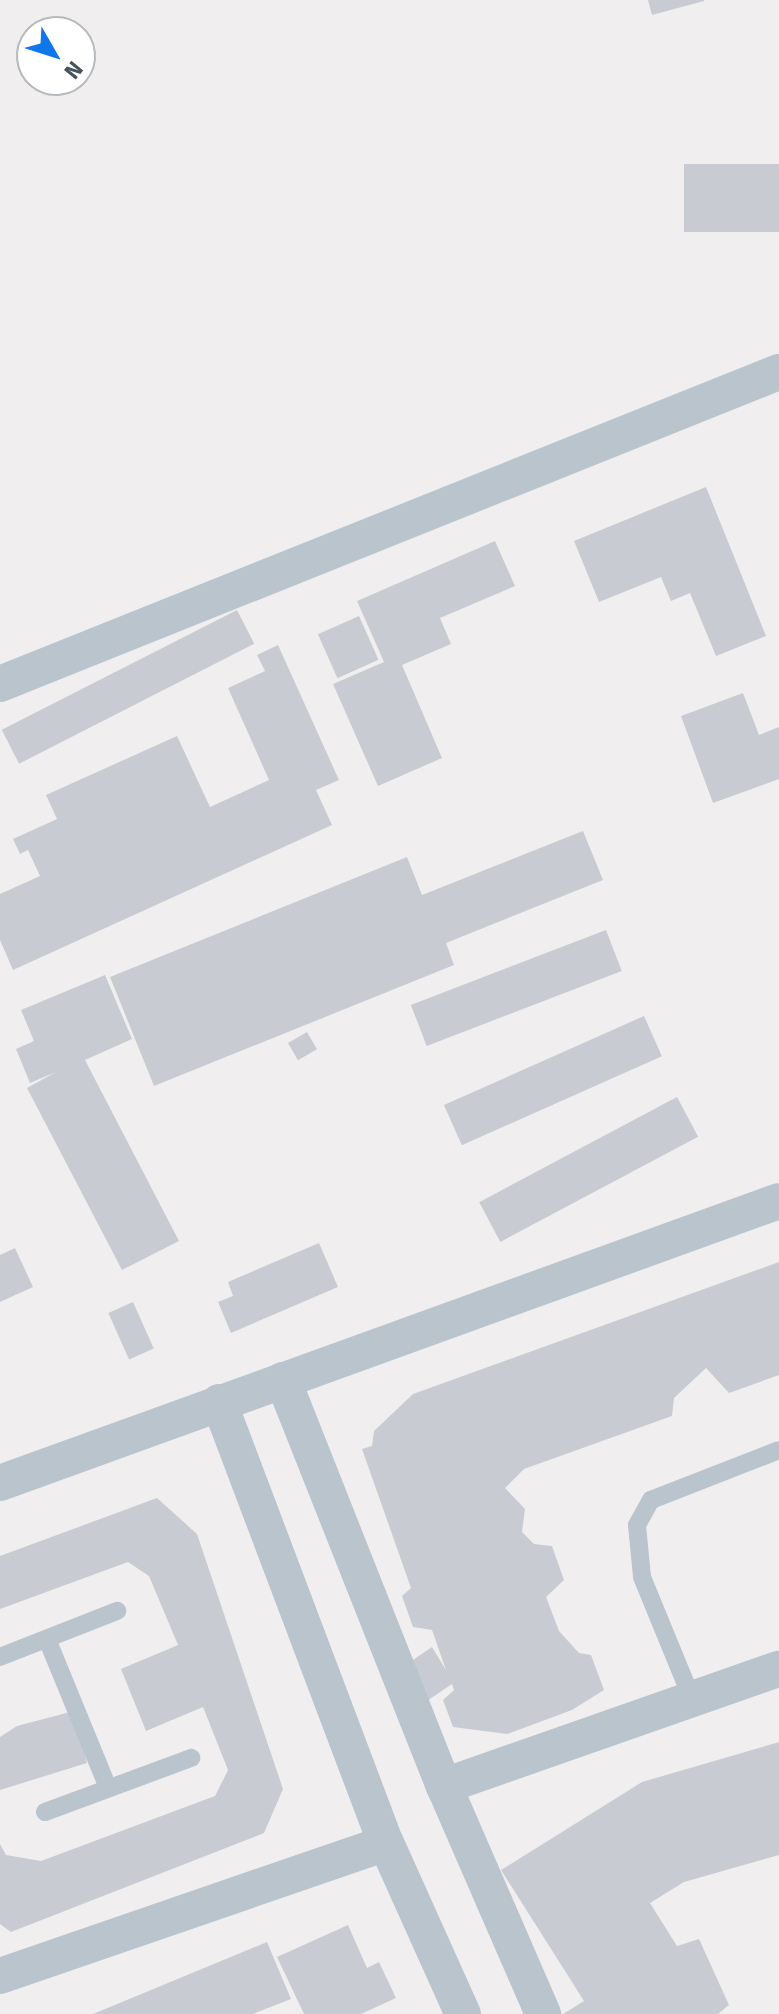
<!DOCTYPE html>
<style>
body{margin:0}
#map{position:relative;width:779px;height:2014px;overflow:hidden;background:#f1eeef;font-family:"Fira Sans",sans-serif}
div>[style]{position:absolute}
.building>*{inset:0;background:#c8ccd2;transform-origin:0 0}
.lane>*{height:18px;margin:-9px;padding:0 9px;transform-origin:9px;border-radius:9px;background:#b9c4cc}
.street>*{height:36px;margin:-18px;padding:0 18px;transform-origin:18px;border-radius:18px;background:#b9c4cc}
span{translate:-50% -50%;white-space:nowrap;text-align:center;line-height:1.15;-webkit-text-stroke:8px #fff;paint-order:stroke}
.north{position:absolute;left:16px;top:16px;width:80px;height:80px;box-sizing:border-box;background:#fff;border:2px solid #b5babe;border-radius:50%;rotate:129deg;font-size:22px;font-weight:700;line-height:32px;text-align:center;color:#46535d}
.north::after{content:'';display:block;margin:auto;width:28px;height:36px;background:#1176e9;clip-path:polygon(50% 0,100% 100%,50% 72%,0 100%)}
</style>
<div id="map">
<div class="building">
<div style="clip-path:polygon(648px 0,704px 0,704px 1px,652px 15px)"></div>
<div style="left:779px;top:164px;width:68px;height:95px;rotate:90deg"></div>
<div style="clip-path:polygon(706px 487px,766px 636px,716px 656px,690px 593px,671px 601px,661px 577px,599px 602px,574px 541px)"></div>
<div style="clip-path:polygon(495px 541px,515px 586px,440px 618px,451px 644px,402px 665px,442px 758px,378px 786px,333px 684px,384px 662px,357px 601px)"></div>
<div style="left:237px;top:610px;width:38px;height:264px;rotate:63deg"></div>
<div style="left:359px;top:616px;width:48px;height:45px;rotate:66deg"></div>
<div style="clip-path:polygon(278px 645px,339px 780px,316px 790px,332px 825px,13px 970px,0 940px,0 894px,40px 876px,28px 850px,20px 854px,13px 839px,57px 819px,46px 795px,177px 736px,210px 807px,269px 780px,228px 688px,265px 671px,257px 655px)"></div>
<div style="clip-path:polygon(743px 693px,759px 735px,779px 727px,779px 779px,713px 803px,681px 716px)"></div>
<div style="clip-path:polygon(583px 831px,603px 880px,446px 943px,454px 965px,154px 1086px,110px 977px,407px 857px,422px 895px)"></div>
<div style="left:606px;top:930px;width:44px;height:209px;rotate:69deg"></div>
<div style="clip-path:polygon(105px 975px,132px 1039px,85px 1060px,179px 1241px,122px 1270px,27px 1088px,56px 1072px,30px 1083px,16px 1049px,34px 1041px,21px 1010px)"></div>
<div style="left:644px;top:1016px;width:44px;height:219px;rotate:66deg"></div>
<div style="left:307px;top:1032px;width:20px;height:22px;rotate:60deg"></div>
<div style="left:677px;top:1097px;width:45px;height:224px;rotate:62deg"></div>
<div style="clip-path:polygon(319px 1243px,338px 1287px,231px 1333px,218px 1302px,233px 1296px,228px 1282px)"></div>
<div style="clip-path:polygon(15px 1248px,33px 1287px,0 1302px,0 1255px)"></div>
<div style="clip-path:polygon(779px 1262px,779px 1375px,729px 1393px,706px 1368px,674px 1398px,672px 1416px,524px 1469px,505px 1488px,525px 1509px,522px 1532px,534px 1544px,552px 1546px,564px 1580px,546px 1597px,559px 1631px,579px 1653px,591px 1655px,604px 1690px,572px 1710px,507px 1734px,453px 1727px,443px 1700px,454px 1690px,452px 1684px,427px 1701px,404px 1666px,432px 1647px,446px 1670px,432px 1630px,413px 1627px,402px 1596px,411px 1588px,362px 1449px,372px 1446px,374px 1431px,413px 1394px)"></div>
<div style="left:133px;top:1302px;width:51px;height:27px;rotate:66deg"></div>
<div style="clip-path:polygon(157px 1498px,197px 1534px,283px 1789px,264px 1833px,11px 1932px,0 1924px,0 1844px,6px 1855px,41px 1861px,215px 1796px,228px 1770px,203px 1707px,146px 1731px,121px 1669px,178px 1645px,149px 1576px,128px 1562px,0 1609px,0 1556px)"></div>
<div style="clip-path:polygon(74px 1711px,87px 1763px,0 1790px,0 1737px,17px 1726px)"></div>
<div style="clip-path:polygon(779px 1742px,779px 1855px,684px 1882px,650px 1903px,677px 1946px,699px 1939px,729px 2005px,718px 2014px,563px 2014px,584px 2001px,501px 1870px,642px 1782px)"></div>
<div style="clip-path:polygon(348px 1925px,367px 1968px,379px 1962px,396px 1998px,361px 2014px,304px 2014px,277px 1957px)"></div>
<div style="clip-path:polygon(267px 1942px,291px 1999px,253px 2014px,93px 2014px)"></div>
</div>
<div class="lane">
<div style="left:47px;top:1639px;width:161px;rotate:67.7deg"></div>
<div style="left:0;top:1657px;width:126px;rotate:-21.5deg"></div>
<div style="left:692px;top:1699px;width:132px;rotate:-112.3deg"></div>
<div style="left:642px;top:1577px;width:52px;rotate:-95.5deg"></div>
<div style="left:637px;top:1525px;width:29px;rotate:-61deg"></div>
<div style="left:651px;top:1500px;width:137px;rotate:-21.3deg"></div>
<div style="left:45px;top:1812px;width:156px;rotate:-20.3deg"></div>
</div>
<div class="street">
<div style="left:0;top:684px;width:839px;rotate:-21.83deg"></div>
<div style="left:283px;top:1380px;width:437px;rotate:68.4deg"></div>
<div style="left:444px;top:1786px;width:249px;rotate:66.5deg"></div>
<div style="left:219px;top:1402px;width:472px;rotate:69.3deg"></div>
<div style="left:386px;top:1843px;width:188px;rotate:65.8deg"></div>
<div style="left:0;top:1483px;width:828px;rotate:-19.9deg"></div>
<div style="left:444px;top:1786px;width:355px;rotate:-19.3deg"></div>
<div style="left:0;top:1976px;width:408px;rotate:-19deg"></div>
</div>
<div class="north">N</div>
</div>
